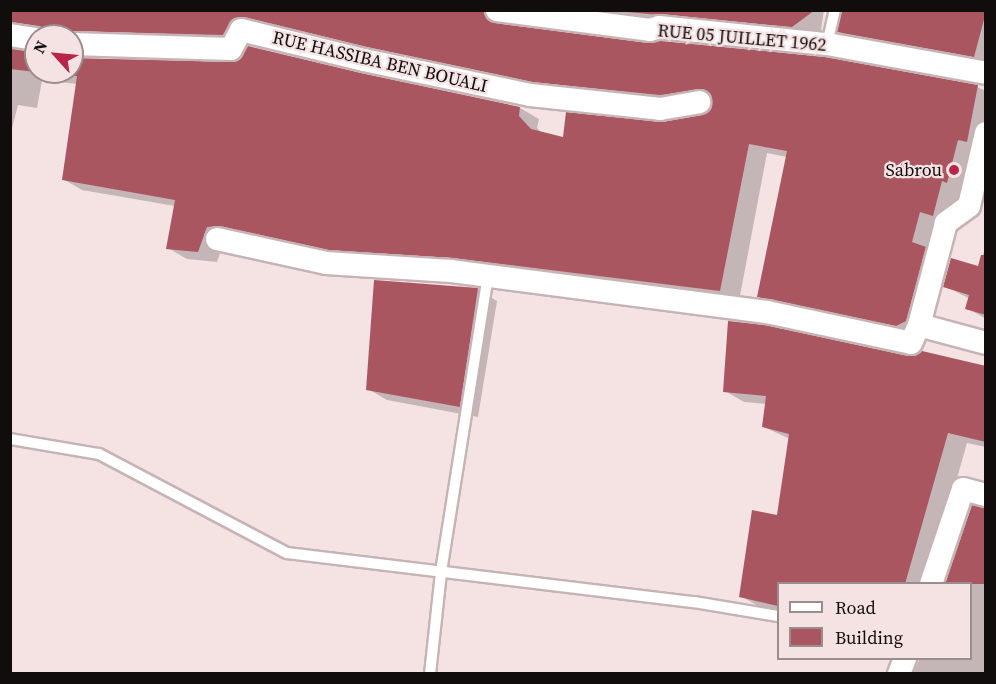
<!DOCTYPE html>
<style>
body{margin:0}
#map{position:relative;width:996px;height:684px;overflow:hidden;background:#f5e3e4;font-family:"Source Serif 4",serif}
div>[style]{position:absolute}
.shadow>*{inset:0;background:#0003}
.building>*{inset:0;background:#a95661}
.roads{filter:drop-shadow(2px 0 #c6b4b5) drop-shadow(-2px 0 #c6b4b5) drop-shadow(0 2px #c6b4b5) drop-shadow(0 -2px #c6b4b5)}
.service>*{height:10px;margin:-5px;padding:0 5px;transform-origin:5px;border-radius:5px;background:#fff}
.minor>*{height:22px;margin:-11px;padding:0 11px;transform-origin:11px;border-radius:11px;background:#fff}
.dots>*{width:16px;height:16px;translate:-50% -50%;box-sizing:border-box;border:3px solid #f5e3e4;border-radius:50%}
span{translate:-50% -50%;white-space:nowrap;text-align:center;line-height:1.15;-webkit-text-stroke:4.5px #f5e3e4;paint-order:stroke}
.street-label{font-size:18px;color:#120d0d}
.poi-label{font-size:18px;color:#120d0d}
.right{translate:-100% -50%;text-align:right}
.frame{position:absolute;inset:0;border:12px solid #120d0d;pointer-events:none}
.legend{position:absolute;left:777px;top:582px;width:195px;height:78px;box-sizing:border-box;background:#f5e3e4;border:2px solid #9a8d8e;margin:0;padding:8px 10px;list-style:none;font-size:18px;color:#120d0d}
.legend li{display:flex;align-items:center;gap:12px;height:30px}
.legend b{width:30px;border:2px solid #9a8d8e}
.north{position:absolute;left:24px;top:24px;width:60px;height:60px;box-sizing:border-box;background:#f5e3e4;border:2px solid #9a8d8e;border-radius:50%;rotate:297deg;font-size:16px;font-weight:700;line-height:24px;text-align:center;color:#120d0d}
.north::after{content:'';display:block;margin:auto;width:21px;height:27px;background:#b72649;clip-path:polygon(50% 0,100% 100%,50% 72%,0 100%)}
</style>
<div id="map">
<div class="shadow">
<div style="clip-path:polygon(evenodd,10px 10px,508px 10px,502px 19px,503px 26px,977px 87px,986px 91px,986px 151px,966px 192px,961px 191px,916px 336px,777px 307px,758px 296px,787px 157px,767px 153px,739px 301px,348px 260px,226px 237px,217px 262px,187px 259px,168px 248px,175px 206px,82px 190px,63px 179px,77px 84px,42px 80px,37px 108px,18px 105px,10px 136px,10px 10px,251px 30px,552px 92px,679px 105px,713px 100px,713px 108px,703px 117px,565px 139px,542px 133px,537px 128px,539px 119px,520px 108px,361px 75px,78px 59px,77px 54px,242px 45px,251px 30px,10px 10px,24px 33px,72px 36px,72px 72px,36px 72px,36px 53px,18px 51px,15px 44px,24px 33px)"></div>
<div style="clip-path:polygon(549px 10px,824px 10px,821px 30px,811px 37px)"></div>
<div style="clip-path:polygon(986px 10px,986px 66px,858px 42px,839px 31px)"></div>
<div style="clip-path:polygon(986px 245px,986px 319px,967px 308px,970px 299px,945px 286px,979px 268px)"></div>
<div style="clip-path:polygon(376px 281px,478px 290px,497px 301px,478px 417px,387px 400px,368px 389px)"></div>
<div style="clip-path:polygon(908px 358px,986px 367px,986px 447px,967px 443px,927px 584px,778px 584px,778px 611px,760px 607px,741px 596px,778px 517px,790px 439px,764px 427px,766px 404px,744px 402px,725px 391px)"></div>
<div style="clip-path:polygon(986px 511px,986px 674px,913px 674px,920px 658px,970px 658px,970px 584px)"></div>
</div>
<div class="building">
<div style="clip-path:polygon(10px 10px,479px 10px,484px 11px,488px 20px,495px 23px,648px 43px,661px 41px,825px 57px,978px 85px,967px 142px,958px 140px,947px 183px,942px 181px,933px 216px,920px 212px,912px 242px,926px 247px,906px 321px,896px 326px,757px 297px,787px 151px,749px 144px,720px 291px,453px 258px,328px 250px,220px 226px,207px 227px,198px 252px,166px 249px,175px 200px,62px 180px,77px 76px,72px 76px,72px 58px,231px 62px,238px 60px,248px 46px,361px 73px,520px 107px,519px 116px,531px 129px,563px 137px,566px 112px,662px 122px,702px 115px,711px 107px,712px 99px,703px 89px,660px 95px,532px 82px,367px 47px,244px 17px,233px 20px,223px 35px,72px 31px,61px 36px,49px 36px,45px 29px,39px 26px,10px 22px)"></div>
<div style="clip-path:polygon(605px 10px,815px 10px,792px 27px)"></div>
<div style="clip-path:polygon(842px 10px,986px 10px,986px 12px,974px 57px,837px 32px)"></div>
<div style="clip-path:polygon(10px 49px,36px 52px,36px 72px,10px 69px)"></div>
<div style="clip-path:polygon(981px 255px,986px 255px,986px 315px,965px 309px,969px 295px,943px 287px,951px 258px,978px 266px)"></div>
<div style="clip-path:polygon(374px 280px,478px 288px,460px 407px,366px 390px)"></div>
<div style="clip-path:polygon(728px 321px,765px 325px,908px 356px,915px 356px,922px 351px,986px 366px,986px 442px,948px 433px,905px 584px,778px 584px,778px 606px,739px 597px,752px 510px,777px 515px,789px 434px,762px 427px,766px 396px,723px 392px)"></div>
<div style="clip-path:polygon(972px 505px,986px 508px,986px 584px,945px 584px)"></div>
</div>
<div class="roads">
<div class="service">
<div style="left:827px;top:44px;width:35px;rotate:-77deg"></div>
<div style="left:10px;top:439px;width:90px;rotate:9.6deg"></div>
<div style="left:99px;top:454px;width:212px;rotate:27.8deg"></div>
<div style="left:287px;top:553px;width:410px;rotate:6.9deg"></div>
<div style="left:694px;top:602px;width:85px;rotate:9.5deg"></div>
<div style="left:430px;top:674px;width:103px;rotate:-83.8deg"></div>
<div style="left:441px;top:572px;width:300px;rotate:-81deg"></div>
</div>
<div class="minor">
<div style="left:497px;top:10px;width:154px;rotate:7.4deg"></div>
<div style="left:650px;top:30px;width:9px;rotate:-18deg"></div>
<div style="left:659px;top:27px;width:169px;rotate:5.8deg"></div>
<div style="left:827px;top:44px;width:162px;rotate:10.3deg"></div>
<div style="left:10px;top:35px;width:26px;rotate:9deg"></div>
<div style="left:72px;top:44px;width:159px;rotate:1.8deg"></div>
<div style="left:231px;top:49px;width:21px;rotate:-62deg"></div>
<div style="left:241px;top:30px;width:127px;rotate:13.7deg"></div>
<div style="left:364px;top:60px;width:170px;rotate:11.9deg"></div>
<div style="left:530px;top:95px;width:131px;rotate:6.1deg"></div>
<div style="left:660px;top:109px;width:40px;rotate:-10deg"></div>
<div style="left:969px;top:206px;width:29px;rotate:144deg"></div>
<div style="left:946px;top:223px;width:106px;rotate:104.8deg"></div>
<div style="left:919px;top:325px;width:69px;rotate:15deg"></div>
<div style="left:969px;top:206px;width:75px;rotate:-76.9deg"></div>
<div style="left:217px;top:239px;width:112px;rotate:12.4deg"></div>
<div style="left:326px;top:263px;width:125px;rotate:3.7deg"></div>
<div style="left:451px;top:271px;width:319px;rotate:7.4deg"></div>
<div style="left:767px;top:312px;width:147px;rotate:12.1deg"></div>
<div style="left:911px;top:343px;width:20px;rotate:-66deg"></div>
<div style="left:931px;top:584px;width:100px;rotate:-71.4deg"></div>
<div style="left:963px;top:489px;width:24px;rotate:15deg"></div>
<div style="left:899px;top:674px;width:17px;rotate:-69deg"></div>
</div>
</div>
<div class="dots">
<div style="left:954px;top:170px;background:#b72649"></div>
</div>
<div class="street-label">
<span style="left:742px;top:38px;rotate:5deg">RUE 05 JUILLET 1962</span>
<span style="left:380px;top:62px;rotate:13deg">RUE HASSIBA BEN BOUALI</span>
</div>
<div class="poi-label">
<span class="right" style="left:942px;top:170px">Sabrou</span>
</div>
<div class="frame"></div>
<ul class="legend">
<li><b style="height:8px;background:#fff"></b>Road</li>
<li><b style="height:16px;background:#a95661"></b>Building</li>
</ul>
<div class="north">N</div>
</div>
